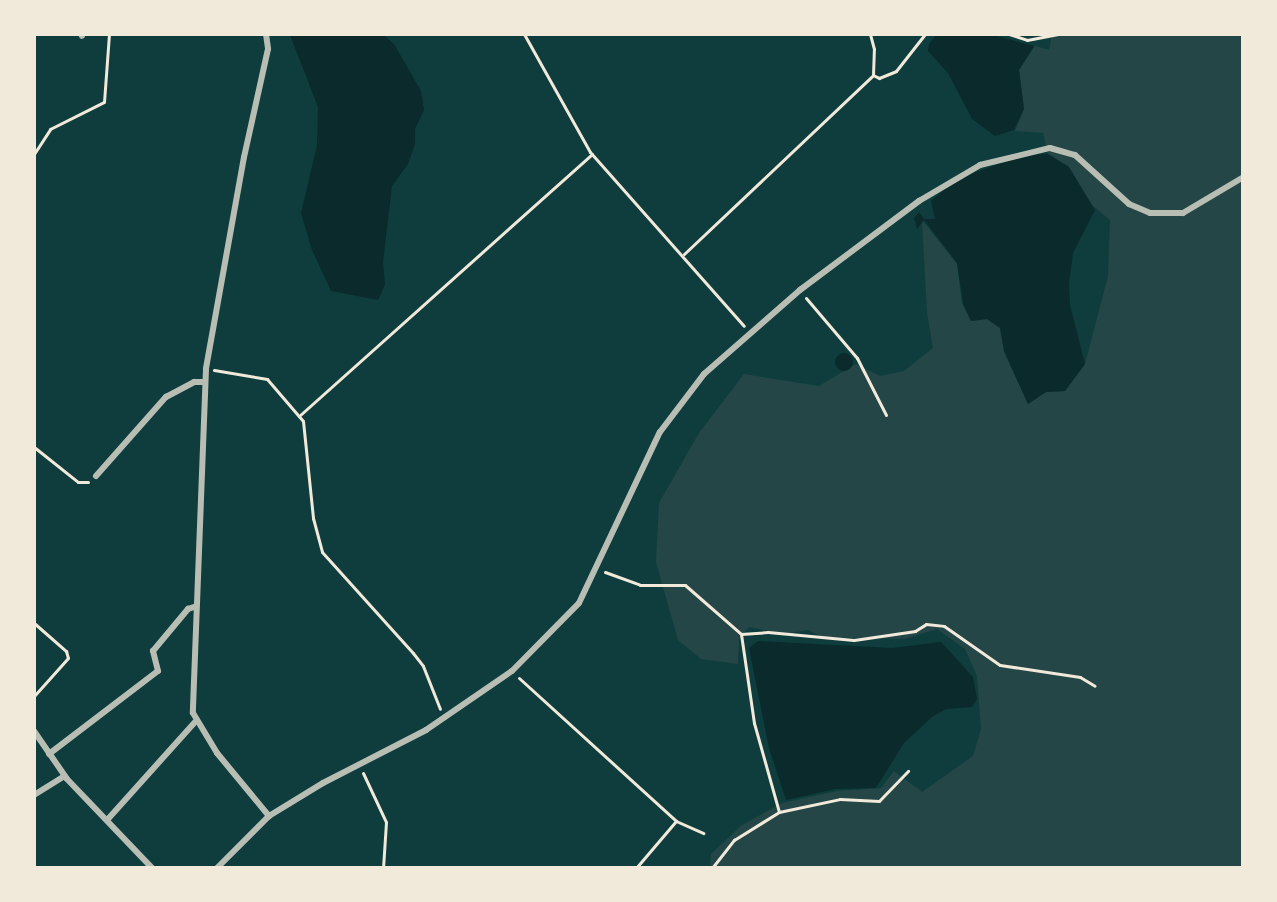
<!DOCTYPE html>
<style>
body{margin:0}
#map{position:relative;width:1277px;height:902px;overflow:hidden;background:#0f3d3e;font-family:Commissioner,sans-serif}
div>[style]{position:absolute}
.green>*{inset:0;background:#244646}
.water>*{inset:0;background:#0a2a2b}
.round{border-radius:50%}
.path>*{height:3px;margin:-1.5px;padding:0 1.5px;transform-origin:1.5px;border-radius:1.5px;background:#f1e9da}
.minor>*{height:6px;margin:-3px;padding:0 3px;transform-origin:3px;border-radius:3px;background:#b8beb3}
span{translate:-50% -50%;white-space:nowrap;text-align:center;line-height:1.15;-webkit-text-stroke:4.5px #f1e9da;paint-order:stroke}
.frame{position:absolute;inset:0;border:36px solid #f1e9da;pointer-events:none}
</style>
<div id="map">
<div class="green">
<div style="clip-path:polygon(1052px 35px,1242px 35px,1242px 867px,710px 867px,711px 854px,742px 825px,782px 803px,837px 791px,881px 788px,894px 771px,922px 792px,973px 756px,981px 729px,977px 676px,965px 649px,937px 629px,905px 639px,822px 637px,808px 630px,784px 634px,749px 627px,739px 639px,738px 664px,701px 659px,678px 640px,656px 562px,659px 503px,699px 433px,744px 374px,819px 386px,856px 364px,880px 376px,904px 371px,933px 348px,927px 313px,922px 220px,957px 264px,962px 304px,971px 321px,987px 319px,1000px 328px,1004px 351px,1028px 404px,1046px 392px,1065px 391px,1085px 364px,1108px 276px,1110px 220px,1087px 201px,1069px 167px,1048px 154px,1043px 133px,1015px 131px,1024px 109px,1019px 70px,1035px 46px,1049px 50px)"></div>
</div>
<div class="water">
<div style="clip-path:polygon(937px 34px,993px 35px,1034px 46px,1019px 70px,1024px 109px,1014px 130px,995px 136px,972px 119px,948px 73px,928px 51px,929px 44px)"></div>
<div style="clip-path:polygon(290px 35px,384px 35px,394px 44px,421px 91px,424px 110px,415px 129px,415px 144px,408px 164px,392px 186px,383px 262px,385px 285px,378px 300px,331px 291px,312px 250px,301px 213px,317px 145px,318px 107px)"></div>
<div style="clip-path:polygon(1048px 154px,1069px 167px,1095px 210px,1073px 253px,1069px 284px,1070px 305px,1085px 364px,1065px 391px,1046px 392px,1028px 404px,1004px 351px,1000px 328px,987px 319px,971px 321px,963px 303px,957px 263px,924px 220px,917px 229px,914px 218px,919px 212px,924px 219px,935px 219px,931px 201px,958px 178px,1025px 155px)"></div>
<div class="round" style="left:835px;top:353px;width:18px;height:18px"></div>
<div style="clip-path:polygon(758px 641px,892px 648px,941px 642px,973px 677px,977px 699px,972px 707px,946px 709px,932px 717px,904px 743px,876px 788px,836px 789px,786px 800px,769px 748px,749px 648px)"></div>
</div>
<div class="path">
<div style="left:524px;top:34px;width:135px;rotate:60.8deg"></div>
<div style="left:590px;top:152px;width:232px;rotate:48.5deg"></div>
<div style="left:1009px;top:34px;width:19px;rotate:18deg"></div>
<div style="left:1027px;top:40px;width:33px;rotate:-11deg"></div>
<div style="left:873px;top:75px;width:7px;rotate:27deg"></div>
<div style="left:879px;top:78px;width:18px;rotate:-22deg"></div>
<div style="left:896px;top:71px;width:47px;rotate:-51.9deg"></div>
<div style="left:34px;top:154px;width:30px;rotate:-57deg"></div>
<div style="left:50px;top:129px;width:60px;rotate:-26.6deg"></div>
<div style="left:104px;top:102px;width:68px;rotate:-85.8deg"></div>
<div style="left:684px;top:254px;width:260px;rotate:-43.4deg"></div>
<div style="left:873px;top:75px;width:26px;rotate:-88deg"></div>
<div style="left:874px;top:49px;width:16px;rotate:-105deg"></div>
<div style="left:806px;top:298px;width:79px;rotate:49.6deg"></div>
<div style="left:857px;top:358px;width:64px;rotate:63deg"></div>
<div style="left:214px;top:370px;width:54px;rotate:9.6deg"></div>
<div style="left:267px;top:379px;width:55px;rotate:49.4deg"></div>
<div style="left:303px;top:421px;width:98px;rotate:84.1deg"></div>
<div style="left:313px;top:518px;width:35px;rotate:75deg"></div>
<div style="left:322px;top:552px;width:136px;rotate:48deg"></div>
<div style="left:413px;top:653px;width:16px;rotate:52deg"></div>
<div style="left:423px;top:666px;width:46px;rotate:68.4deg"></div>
<div style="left:299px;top:416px;width:393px;rotate:-41.8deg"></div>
<div style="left:34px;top:447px;width:56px;rotate:38.5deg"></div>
<div style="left:78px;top:482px;width:10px"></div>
<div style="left:605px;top:572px;width:37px;rotate:20deg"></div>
<div style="left:640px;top:585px;width:45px"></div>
<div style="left:685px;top:585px;width:74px;rotate:41.2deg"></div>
<div style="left:741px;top:634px;width:90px;rotate:81.7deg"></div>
<div style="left:754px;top:723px;width:92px;rotate:74.3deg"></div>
<div style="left:34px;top:623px;width:43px;rotate:41.2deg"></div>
<div style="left:66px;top:651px;width:7px;rotate:74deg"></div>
<div style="left:68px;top:658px;width:51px;rotate:131.8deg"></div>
<div style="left:741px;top:634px;width:27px;rotate:-4deg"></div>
<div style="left:768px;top:632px;width:86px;rotate:5.3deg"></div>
<div style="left:854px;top:640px;width:62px;rotate:-8.4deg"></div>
<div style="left:915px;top:631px;width:13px;rotate:-32deg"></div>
<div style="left:926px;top:624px;width:18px;rotate:6deg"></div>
<div style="left:944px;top:626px;width:68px;rotate:34.9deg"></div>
<div style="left:1000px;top:665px;width:81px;rotate:8.5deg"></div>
<div style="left:1080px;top:677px;width:17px;rotate:31deg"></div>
<div style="left:519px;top:678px;width:212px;rotate:42.3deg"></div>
<div style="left:676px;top:821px;width:30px;rotate:24deg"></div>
<div style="left:363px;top:773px;width:54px;rotate:64.9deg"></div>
<div style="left:386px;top:822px;width:46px;rotate:93.7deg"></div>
<div style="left:636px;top:868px;width:62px;rotate:-49.6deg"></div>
<div style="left:712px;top:868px;width:36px;rotate:-52deg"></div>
<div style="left:734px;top:840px;width:53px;rotate:-31.9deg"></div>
<div style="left:779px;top:812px;width:62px;rotate:-12deg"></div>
<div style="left:840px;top:799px;width:39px;rotate:3deg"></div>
<div style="left:879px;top:801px;width:42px;rotate:-46deg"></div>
</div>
<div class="minor">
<div style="left:81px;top:34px;width:2px;rotate:63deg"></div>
<div style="left:266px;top:34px;width:15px;rotate:82deg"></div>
<div style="left:268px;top:49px;width:111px;rotate:102.5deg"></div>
<div style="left:244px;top:157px;width:215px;rotate:100.2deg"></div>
<div style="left:206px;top:369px;width:344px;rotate:92.2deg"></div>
<div style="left:193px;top:713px;width:47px;rotate:59deg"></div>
<div style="left:217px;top:753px;width:82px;rotate:50.5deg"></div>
<div style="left:96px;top:476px;width:106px;rotate:-48.5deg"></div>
<div style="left:166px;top:397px;width:32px;rotate:-28deg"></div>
<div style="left:194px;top:382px;width:11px"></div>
<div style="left:34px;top:731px;width:58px;rotate:55.5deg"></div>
<div style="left:67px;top:779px;width:123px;rotate:46.3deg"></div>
<div style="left:49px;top:754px;width:137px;rotate:-37.3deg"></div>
<div style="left:158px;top:671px;width:21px;rotate:-104deg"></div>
<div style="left:153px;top:651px;width:55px;rotate:-50.2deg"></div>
<div style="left:188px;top:609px;width:6px;rotate:-18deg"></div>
<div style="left:34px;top:795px;width:36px;rotate:-32deg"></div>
<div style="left:108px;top:819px;width:130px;rotate:-48.1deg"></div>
<div style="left:217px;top:868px;width:74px;rotate:-45deg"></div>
<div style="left:269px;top:816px;width:63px;rotate:-31.4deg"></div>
<div style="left:323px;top:783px;width:116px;rotate:-27.2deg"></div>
<div style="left:426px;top:730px;width:104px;rotate:-34.5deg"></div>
<div style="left:512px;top:671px;width:95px;rotate:-45.4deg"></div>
<div style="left:579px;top:603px;width:189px;rotate:-64.7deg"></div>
<div style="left:660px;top:432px;width:73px;rotate:-52.8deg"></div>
<div style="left:704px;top:374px;width:128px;rotate:-41.2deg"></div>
<div style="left:800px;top:290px;width:149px;rotate:-36.8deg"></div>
<div style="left:919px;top:201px;width:71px;rotate:-30.5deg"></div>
<div style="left:980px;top:165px;width:72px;rotate:-13.7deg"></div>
<div style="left:1050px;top:148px;width:26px;rotate:16deg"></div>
<div style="left:1075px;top:155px;width:73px;rotate:42.2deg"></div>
<div style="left:1129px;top:204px;width:23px;rotate:23deg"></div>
<div style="left:1150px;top:213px;width:33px"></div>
<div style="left:1183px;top:213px;width:69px;rotate:-30.7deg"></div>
</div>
<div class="frame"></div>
</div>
